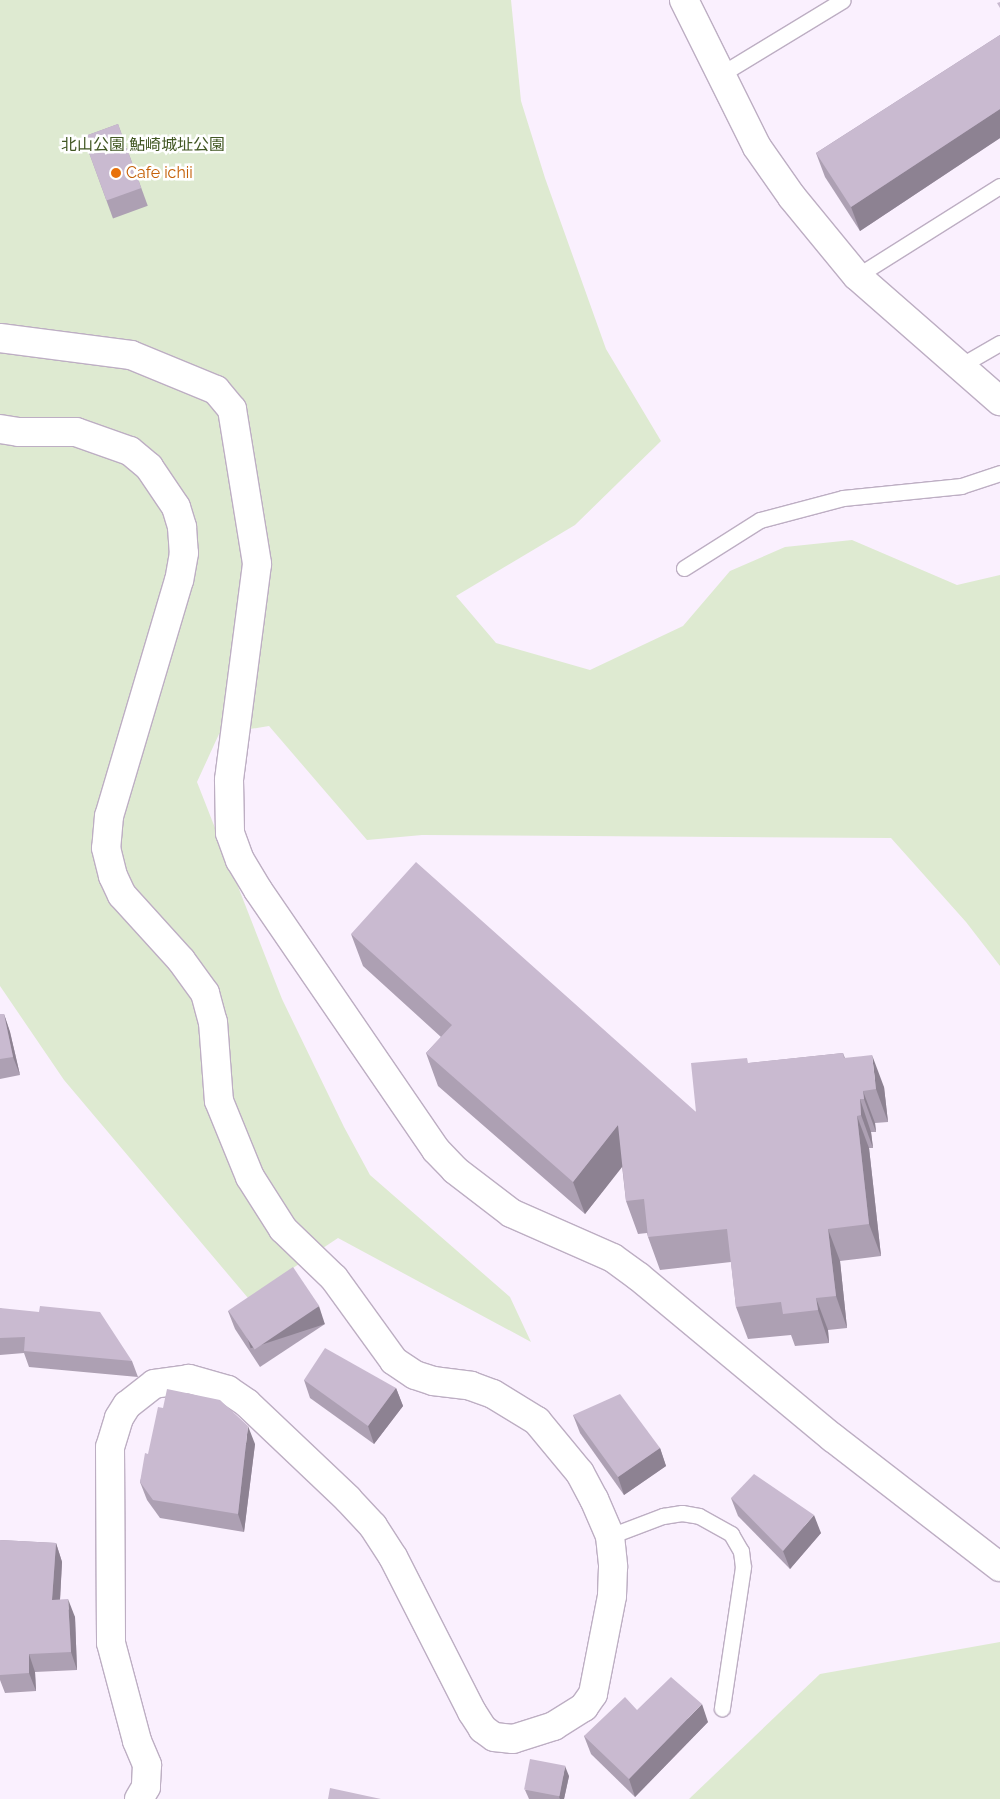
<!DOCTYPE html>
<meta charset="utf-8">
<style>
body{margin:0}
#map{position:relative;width:1000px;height:1799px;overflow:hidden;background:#faf0fe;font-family:Raleway,"Noto Sans JP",sans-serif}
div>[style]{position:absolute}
.green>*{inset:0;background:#deead1}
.roads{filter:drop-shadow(1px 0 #bdaec3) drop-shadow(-1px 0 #bdaec3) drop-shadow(0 1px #bdaec3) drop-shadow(0 -1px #bdaec3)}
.service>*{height:15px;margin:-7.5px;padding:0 7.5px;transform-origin:7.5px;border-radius:7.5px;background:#fff}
.minor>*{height:28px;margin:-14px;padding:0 14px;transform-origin:14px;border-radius:14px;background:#fff}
.wall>*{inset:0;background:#ada0b3;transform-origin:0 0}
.shaded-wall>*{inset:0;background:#8d8292;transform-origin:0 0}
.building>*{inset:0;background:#c9bad0;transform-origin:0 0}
.dots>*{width:14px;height:14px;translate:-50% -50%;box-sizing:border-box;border:2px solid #fff;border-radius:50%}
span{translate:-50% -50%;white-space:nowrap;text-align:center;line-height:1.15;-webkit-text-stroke:5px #fff;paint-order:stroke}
.park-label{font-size:16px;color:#425824}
.food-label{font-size:16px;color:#c56008}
.left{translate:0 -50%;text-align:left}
</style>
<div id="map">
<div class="green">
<div style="clip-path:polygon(0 0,511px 0,521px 101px,545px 178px,606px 349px,661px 441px,575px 525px,456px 596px,496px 643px,590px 670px,683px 626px,730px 571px,785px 547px,852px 540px,957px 585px,1000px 575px,1000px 966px,966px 922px,891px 838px,422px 835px,367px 840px,269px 726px,219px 734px,197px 782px,282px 999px,344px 1127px,370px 1175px,510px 1297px,531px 1342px,338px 1238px,248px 1298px,64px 1080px,0 986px)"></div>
<div style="clip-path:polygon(1000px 1642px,1000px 1799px,689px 1799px,820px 1674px)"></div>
</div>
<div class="roads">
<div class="service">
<div style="left:723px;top:73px;width:140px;rotate:-31.3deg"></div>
<div style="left:857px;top:276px;width:169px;rotate:-32.2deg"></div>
<div style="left:960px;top:366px;width:46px;rotate:-29.9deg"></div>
<div style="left:684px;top:568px;width:90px;rotate:-32.3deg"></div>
<div style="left:760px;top:520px;width:86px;rotate:-14.8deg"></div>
<div style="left:843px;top:498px;width:119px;rotate:-5.8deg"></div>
<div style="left:961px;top:486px;width:41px;rotate:-18.4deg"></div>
<div style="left:610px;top:1536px;width:57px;rotate:-20.7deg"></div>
<div style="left:663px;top:1516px;width:19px;rotate:-9deg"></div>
<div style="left:682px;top:1513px;width:17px;rotate:10deg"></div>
<div style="left:699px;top:1516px;width:37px;rotate:29deg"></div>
<div style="left:731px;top:1534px;width:20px;rotate:60deg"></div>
<div style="left:741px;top:1551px;width:16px;rotate:83deg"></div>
<div style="left:743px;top:1567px;width:143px;rotate:98.5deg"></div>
</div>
<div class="minor">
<div style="left:684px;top:0;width:164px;rotate:63.6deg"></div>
<div style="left:757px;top:147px;width:61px;rotate:55deg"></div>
<div style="left:792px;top:197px;width:102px;rotate:50.6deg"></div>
<div style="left:857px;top:276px;width:190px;rotate:41.2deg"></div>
<div style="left:0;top:338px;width:132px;rotate:7.4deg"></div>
<div style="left:131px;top:355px;width:92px;rotate:22.4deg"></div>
<div style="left:216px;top:390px;width:25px;rotate:50deg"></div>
<div style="left:232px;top:409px;width:157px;rotate:80.8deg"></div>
<div style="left:257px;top:564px;width:218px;rotate:97.4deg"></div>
<div style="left:229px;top:780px;width:53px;rotate:88.9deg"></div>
<div style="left:230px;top:833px;width:29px;rotate:70deg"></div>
<div style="left:240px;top:860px;width:35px;rotate:59deg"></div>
<div style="left:258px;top:890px;width:315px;rotate:55.6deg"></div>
<div style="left:436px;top:1150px;width:28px;rotate:46deg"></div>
<div style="left:455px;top:1170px;width:71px;rotate:37.5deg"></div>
<div style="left:511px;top:1213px;width:111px;rotate:23.8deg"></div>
<div style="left:613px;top:1258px;width:32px;rotate:36deg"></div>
<div style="left:639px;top:1277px;width:252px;rotate:39.7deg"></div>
<div style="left:833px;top:1438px;width:211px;rotate:37.7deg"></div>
<div style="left:0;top:429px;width:19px;rotate:9deg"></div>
<div style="left:19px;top:432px;width:57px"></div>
<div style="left:76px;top:432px;width:57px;rotate:19.4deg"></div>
<div style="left:130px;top:451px;width:25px;rotate:40deg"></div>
<div style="left:149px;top:467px;width:48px;rotate:56deg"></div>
<div style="left:176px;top:507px;width:21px;rotate:73deg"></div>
<div style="left:182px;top:527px;width:26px;rotate:86deg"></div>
<div style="left:184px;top:553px;width:27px;rotate:100deg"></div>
<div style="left:179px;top:580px;width:246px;rotate:106.5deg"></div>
<div style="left:109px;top:816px;width:32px;rotate:95deg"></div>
<div style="left:106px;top:848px;width:29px;rotate:76deg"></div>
<div style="left:113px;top:876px;width:21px;rotate:65deg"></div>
<div style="left:122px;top:895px;width:88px;rotate:47.8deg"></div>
<div style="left:181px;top:960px;width:41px;rotate:54deg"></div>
<div style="left:205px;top:993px;width:30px;rotate:75deg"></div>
<div style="left:213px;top:1022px;width:79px;rotate:85.7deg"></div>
<div style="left:219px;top:1101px;width:82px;rotate:67.8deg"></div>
<div style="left:250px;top:1177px;width:62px;rotate:57.6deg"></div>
<div style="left:283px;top:1229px;width:71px;rotate:43.9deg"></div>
<div style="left:334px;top:1278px;width:102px;rotate:54.1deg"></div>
<div style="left:394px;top:1361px;width:25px;rotate:34deg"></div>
<div style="left:415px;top:1375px;width:19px;rotate:18deg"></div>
<div style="left:433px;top:1381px;width:38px;rotate:7deg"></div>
<div style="left:471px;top:1386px;width:23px;rotate:20deg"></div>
<div style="left:493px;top:1394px;width:52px;rotate:31.5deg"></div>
<div style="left:537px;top:1421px;width:67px;rotate:50.4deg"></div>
<div style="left:580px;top:1473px;width:30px;rotate:62deg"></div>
<div style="left:594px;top:1499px;width:40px;rotate:66.6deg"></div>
<div style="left:610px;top:1536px;width:31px;rotate:84deg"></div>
<div style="left:613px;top:1567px;width:29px;rotate:92deg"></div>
<div style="left:612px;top:1596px;width:100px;rotate:101deg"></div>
<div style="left:593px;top:1694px;width:16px;rotate:125deg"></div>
<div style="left:584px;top:1707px;width:36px;rotate:148deg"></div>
<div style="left:554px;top:1726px;width:43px;rotate:162.4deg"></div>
<div style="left:513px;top:1739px;width:19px;rotate:-174deg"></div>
<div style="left:494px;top:1737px;width:14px;rotate:-144deg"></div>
<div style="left:483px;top:1729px;width:20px;rotate:-123deg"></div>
<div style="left:472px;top:1712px;width:174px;rotate:-117deg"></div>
<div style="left:393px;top:1557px;width:37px;rotate:-123deg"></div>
<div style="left:373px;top:1526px;width:37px;rotate:-133deg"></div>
<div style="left:348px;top:1499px;width:139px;rotate:-136.5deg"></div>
<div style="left:247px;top:1403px;width:23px;rotate:-146deg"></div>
<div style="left:228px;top:1390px;width:41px;rotate:-164.2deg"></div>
<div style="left:189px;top:1379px;width:35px;rotate:172deg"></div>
<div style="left:154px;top:1384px;width:34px;rotate:142deg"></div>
<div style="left:127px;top:1405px;width:15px;rotate:122deg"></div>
<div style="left:119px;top:1418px;width:30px;rotate:107deg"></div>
<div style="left:110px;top:1447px;width:196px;rotate:89.7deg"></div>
<div style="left:111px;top:1643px;width:101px;rotate:75.1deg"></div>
<div style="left:137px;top:1741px;width:26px;rotate:67deg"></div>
<div style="left:147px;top:1765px;width:22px;rotate:93deg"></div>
<div style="left:146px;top:1787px;width:14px;rotate:120deg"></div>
</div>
</div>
<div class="wall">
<div style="clip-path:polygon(1000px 35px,1000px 138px,860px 231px,825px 177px,816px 153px)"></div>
<div style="left:118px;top:124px;width:87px;height:37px;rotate:70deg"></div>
<div style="clip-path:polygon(351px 934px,696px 1112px,749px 1063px,843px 1053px,845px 1058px,884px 1087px,888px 1122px,875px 1123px,876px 1132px,871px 1132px,873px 1148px,869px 1148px,881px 1256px,840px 1261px,847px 1328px,828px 1330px,829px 1343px,795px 1346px,791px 1335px,748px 1339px,736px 1307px,731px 1262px,660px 1270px,648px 1237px,647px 1233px,638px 1234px,626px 1201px,622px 1166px,585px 1214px,438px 1086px,426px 1053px,441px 1037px,363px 966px)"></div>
<div style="clip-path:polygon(0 1014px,4px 1014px,10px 1032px,20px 1075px,0 1079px)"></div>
<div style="clip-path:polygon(0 1308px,132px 1361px,138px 1377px,29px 1367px,24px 1353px,0 1355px)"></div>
<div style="clip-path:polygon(228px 1311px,325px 1324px,260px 1367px,235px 1329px)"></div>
<div style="clip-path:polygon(304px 1380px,396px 1388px,403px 1406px,374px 1444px,310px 1398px)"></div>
<div style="clip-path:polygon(573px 1415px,660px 1448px,666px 1466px,624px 1495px,580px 1433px)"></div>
<div style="clip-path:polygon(255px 1444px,244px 1532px,160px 1518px,147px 1500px,140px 1482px,148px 1454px)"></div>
<div style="clip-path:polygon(731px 1498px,821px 1533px,790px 1569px,738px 1516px)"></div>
<div style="clip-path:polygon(0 1540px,56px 1543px,62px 1562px,60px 1600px,75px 1617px,77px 1670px,35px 1672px,36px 1691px,5px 1693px,0 1680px)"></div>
<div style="clip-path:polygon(637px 1710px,708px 1722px,635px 1797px,591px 1754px,584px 1736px)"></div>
<div style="clip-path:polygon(569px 1776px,564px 1799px,529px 1799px,525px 1790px)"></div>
</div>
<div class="shaded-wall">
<div style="clip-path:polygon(1000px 109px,1000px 138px,860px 231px,851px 207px)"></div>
<div style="clip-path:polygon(4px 1014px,10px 1032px,20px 1075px,13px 1057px)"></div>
<div style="clip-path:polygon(872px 1055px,884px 1087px,888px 1122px,876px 1089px)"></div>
<div style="clip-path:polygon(863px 1091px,875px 1123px,876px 1132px,864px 1099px)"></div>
<div style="clip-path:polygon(860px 1099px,871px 1132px,873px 1148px,861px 1115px)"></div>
<div style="clip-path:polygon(857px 1116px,869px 1148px,881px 1256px,869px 1224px)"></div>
<div style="clip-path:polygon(618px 1125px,630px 1157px,585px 1214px,573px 1182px)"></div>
<div style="clip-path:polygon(828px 1229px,840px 1261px,847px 1328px,836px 1296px)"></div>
<div style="clip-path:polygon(816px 1298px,828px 1330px,829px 1343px,818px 1310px)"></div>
<div style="left:319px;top:1306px;width:19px;height:78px;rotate:72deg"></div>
<div style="clip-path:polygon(396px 1388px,403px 1406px,374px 1444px,368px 1426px)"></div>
<div style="clip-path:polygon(248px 1426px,255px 1444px,244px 1532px,238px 1514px)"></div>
<div style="clip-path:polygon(660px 1448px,666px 1466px,624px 1495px,618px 1477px)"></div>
<div style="clip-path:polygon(814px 1515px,821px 1533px,790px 1569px,783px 1551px)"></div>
<div style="clip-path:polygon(56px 1543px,62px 1562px,59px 1618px,52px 1600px)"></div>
<div style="clip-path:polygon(68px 1599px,75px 1617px,77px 1670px,71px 1652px)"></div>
<div style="clip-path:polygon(29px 1654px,35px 1672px,36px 1691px,29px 1673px)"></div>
<div style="clip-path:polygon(702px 1704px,708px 1722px,635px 1797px,629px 1779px)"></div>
<div style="clip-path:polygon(565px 1766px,569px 1776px,564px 1799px,560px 1799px,559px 1797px)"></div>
</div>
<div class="building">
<div style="clip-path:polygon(1000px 2px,1000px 8px,997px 3px)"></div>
<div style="clip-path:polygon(1000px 35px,1000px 109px,851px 207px,816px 153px)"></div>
<div style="left:118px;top:124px;width:68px;height:37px;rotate:70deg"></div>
<div style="clip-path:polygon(416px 862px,696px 1112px,691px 1063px,747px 1058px,748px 1063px,843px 1053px,844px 1058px,872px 1055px,876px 1089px,863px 1091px,864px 1099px,860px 1099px,861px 1115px,857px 1116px,869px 1224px,828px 1229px,836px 1296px,816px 1298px,818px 1310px,783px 1314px,781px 1302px,736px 1307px,727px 1229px,648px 1237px,644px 1199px,626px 1201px,618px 1125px,573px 1182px,426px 1053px,452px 1025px,351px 934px)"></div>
<div style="clip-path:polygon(0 1014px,4px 1014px,13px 1057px,0 1059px)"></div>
<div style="left:293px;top:1267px;width:47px;height:78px;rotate:56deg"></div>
<div style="clip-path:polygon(40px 1306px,100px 1312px,132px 1361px,24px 1351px,25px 1337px,0 1338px,0 1308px,39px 1312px)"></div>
<div style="clip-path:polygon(325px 1348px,396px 1388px,368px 1426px,304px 1380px)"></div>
<div style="clip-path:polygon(167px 1389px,220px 1400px,248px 1426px,238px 1514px,153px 1500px,140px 1482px,145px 1453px,148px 1454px,158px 1407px,163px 1408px)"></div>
<div style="clip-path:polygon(620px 1394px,660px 1448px,618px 1477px,573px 1415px)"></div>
<div style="clip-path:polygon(754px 1474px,814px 1515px,783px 1551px,731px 1498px)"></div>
<div style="clip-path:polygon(0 1540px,56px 1543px,52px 1600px,68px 1599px,71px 1652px,29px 1654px,29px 1673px,0 1675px)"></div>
<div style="clip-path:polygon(671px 1677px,702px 1704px,629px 1779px,584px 1736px,625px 1697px,637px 1710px)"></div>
<div style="left:530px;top:1759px;width:36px;height:31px;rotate:11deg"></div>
<div style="clip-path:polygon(330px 1788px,381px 1799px,328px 1799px)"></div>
</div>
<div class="dots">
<div style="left:116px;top:173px;background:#e8710a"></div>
</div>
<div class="park-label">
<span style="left:143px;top:145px">北山公園 鮎崎城址公園</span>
</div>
<div class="food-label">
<span class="left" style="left:126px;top:173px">Cafe ichii</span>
</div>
</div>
